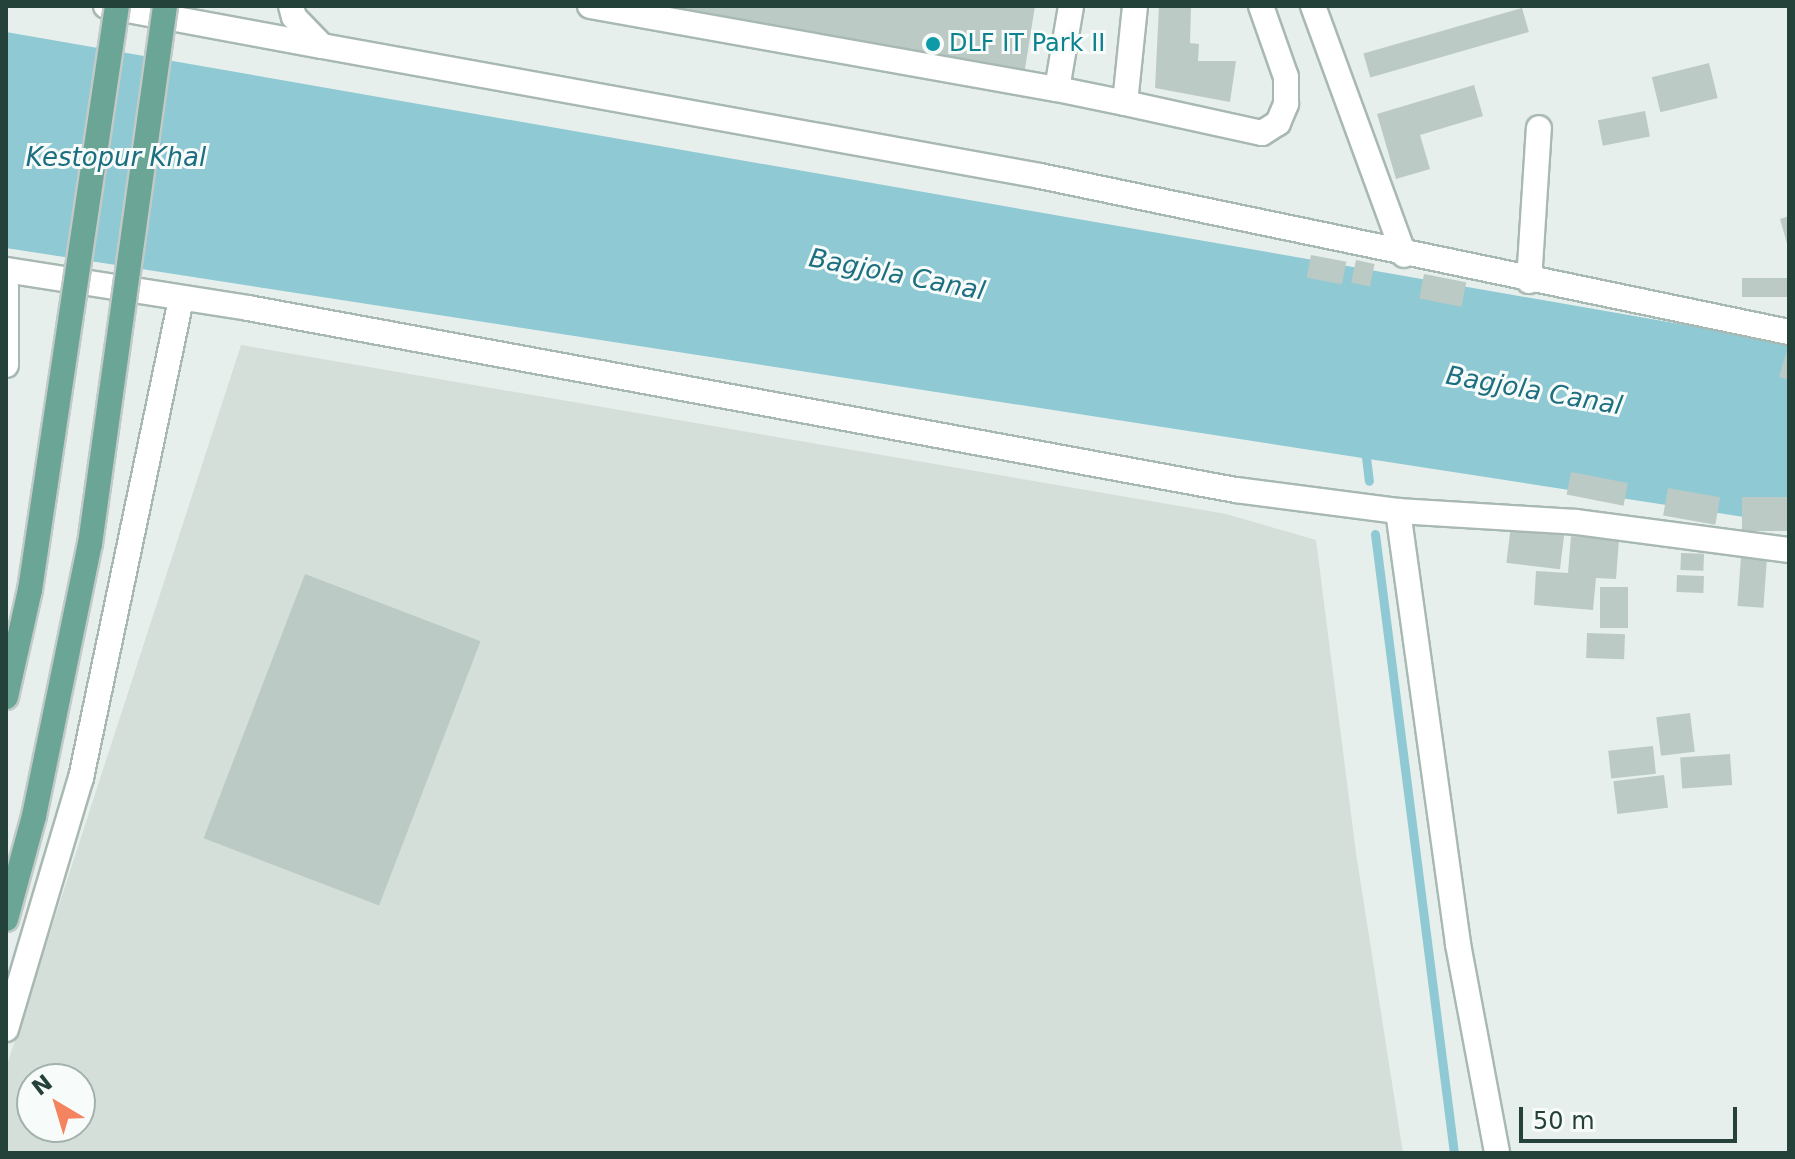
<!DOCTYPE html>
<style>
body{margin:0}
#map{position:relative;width:1795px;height:1159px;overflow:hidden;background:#e6efeb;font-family:"DejaVu Sans",sans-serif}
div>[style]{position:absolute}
.built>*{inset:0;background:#d4dfda}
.water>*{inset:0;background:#8ec9d4}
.stream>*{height:9px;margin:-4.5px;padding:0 4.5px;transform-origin:4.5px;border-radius:4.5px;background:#8ec9d4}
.building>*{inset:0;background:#bbcac4;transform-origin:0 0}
.roads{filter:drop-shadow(2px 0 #a8b8b2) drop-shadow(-2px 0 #a8b8b2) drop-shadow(0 2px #a8b8b2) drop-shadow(0 -2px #a8b8b2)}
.minor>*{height:24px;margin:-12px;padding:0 12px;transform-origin:12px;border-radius:12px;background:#fff}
.bridges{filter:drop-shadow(2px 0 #c2cac8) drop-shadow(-2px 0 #c2cac8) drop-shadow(0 2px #c2cac8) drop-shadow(0 -2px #c2cac8)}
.major-bridge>*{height:24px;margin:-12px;padding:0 12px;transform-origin:12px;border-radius:12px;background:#6aa596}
.dots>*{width:22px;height:22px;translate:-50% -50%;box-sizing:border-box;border:4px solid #f7fbf9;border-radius:50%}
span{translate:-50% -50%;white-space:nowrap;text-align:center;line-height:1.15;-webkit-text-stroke:6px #f7fbf9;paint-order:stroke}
.culture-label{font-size:24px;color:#0d838f}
.left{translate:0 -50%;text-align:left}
.water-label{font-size:26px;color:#1c6f80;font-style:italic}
.frame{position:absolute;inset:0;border:8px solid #24423a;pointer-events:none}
.north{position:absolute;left:16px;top:1063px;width:80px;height:80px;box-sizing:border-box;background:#f7fbf9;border:2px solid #a3b1ad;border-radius:50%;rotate:322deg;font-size:22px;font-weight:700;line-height:32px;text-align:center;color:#24423a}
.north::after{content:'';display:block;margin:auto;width:28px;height:36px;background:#f4845f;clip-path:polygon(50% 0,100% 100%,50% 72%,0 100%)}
.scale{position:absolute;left:1519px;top:1107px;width:218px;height:36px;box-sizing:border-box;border:4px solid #24423a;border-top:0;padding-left:10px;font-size:24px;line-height:28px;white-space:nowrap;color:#24423a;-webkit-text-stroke:6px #f7fbf9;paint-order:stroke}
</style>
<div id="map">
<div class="built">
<div style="clip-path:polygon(evenodd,241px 345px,1226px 514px,1316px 540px,1356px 853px,1403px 1153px,6px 1153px,6px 1068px,241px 345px,32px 1079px,80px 1079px,80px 1127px,32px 1127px,32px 1079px)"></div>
</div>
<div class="water">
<div style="clip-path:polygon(6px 32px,1789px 343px,1789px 524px,6px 248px)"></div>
</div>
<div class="stream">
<div style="left:1365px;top:449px;width:32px;rotate:83deg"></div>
<div style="left:1375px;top:534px;width:624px;rotate:82.73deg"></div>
</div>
<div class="building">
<div style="clip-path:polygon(658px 6px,1035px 6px,1023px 81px)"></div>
<div style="clip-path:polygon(1159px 6px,1191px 6px,1190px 43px,1199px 44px,1198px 61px,1236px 61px,1230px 102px,1155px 88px)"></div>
<div style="left:1522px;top:8px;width:25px;height:165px;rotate:74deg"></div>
<div style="left:1709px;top:63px;width:36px;height:59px;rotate:76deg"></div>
<div style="clip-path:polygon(1474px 85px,1483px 116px,1420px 135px,1430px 169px,1396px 179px,1377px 114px)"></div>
<div style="left:1645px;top:111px;width:26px;height:48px;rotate:79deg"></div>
<div style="clip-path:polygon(1789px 216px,1789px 247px,1788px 247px,1780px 219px)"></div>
<div style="left:1311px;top:255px;width:36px;height:23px;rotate:11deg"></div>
<div style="left:1356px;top:260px;width:19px;height:23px;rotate:12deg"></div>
<div style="left:1424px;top:274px;width:43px;height:25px;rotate:11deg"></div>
<div style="left:1789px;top:278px;width:19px;height:47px;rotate:90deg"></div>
<div style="clip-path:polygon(1789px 343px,1789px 380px,1779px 377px)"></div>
<div style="left:1571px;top:472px;width:58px;height:23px;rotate:11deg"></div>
<div style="left:1668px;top:488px;width:53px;height:28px;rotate:10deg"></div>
<div style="left:1789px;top:497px;width:34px;height:47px;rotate:90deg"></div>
<div style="left:1511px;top:525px;width:54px;height:38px;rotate:7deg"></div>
<div style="clip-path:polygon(1571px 536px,1619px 539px,1616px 579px,1596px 578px,1593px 610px,1534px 605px,1536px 571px,1568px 573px)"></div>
<div style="left:1681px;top:553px;width:23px;height:17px;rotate:2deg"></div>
<div style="left:1741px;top:556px;width:26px;height:50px;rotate:4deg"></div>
<div style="left:305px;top:574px;width:188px;height:283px;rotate:21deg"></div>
<div style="left:1677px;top:575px;width:27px;height:17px;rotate:2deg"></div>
<div style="left:1600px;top:587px;width:28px;height:41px"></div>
<div style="left:1587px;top:633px;width:38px;height:25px;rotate:2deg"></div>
<div style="left:1690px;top:713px;width:39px;height:34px;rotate:83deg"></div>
<div style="left:1653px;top:746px;width:28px;height:45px;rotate:84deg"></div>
<div style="left:1730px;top:754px;width:31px;height:50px;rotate:86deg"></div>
<div style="left:1664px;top:775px;width:33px;height:51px;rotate:83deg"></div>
</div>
<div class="roads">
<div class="minor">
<div style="left:106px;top:6px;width:220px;rotate:10.5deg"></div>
<div style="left:291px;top:6px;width:11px;rotate:75deg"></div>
<div style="left:294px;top:17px;width:40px;rotate:46deg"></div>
<div style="left:322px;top:46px;width:730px;rotate:10.26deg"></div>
<div style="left:1040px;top:176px;width:765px;rotate:11.77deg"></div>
<div style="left:590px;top:6px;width:474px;rotate:10.1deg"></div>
<div style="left:1057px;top:89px;width:84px;rotate:-80.4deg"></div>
<div style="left:1313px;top:6px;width:265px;rotate:69.9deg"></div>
<div style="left:1057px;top:89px;width:69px;rotate:11.6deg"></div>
<div style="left:1125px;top:103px;width:98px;rotate:-84.1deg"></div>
<div style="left:1125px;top:103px;width:140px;rotate:12.4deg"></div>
<div style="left:1262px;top:133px;width:19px;rotate:-32deg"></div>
<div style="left:1278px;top:123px;width:21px;rotate:-67deg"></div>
<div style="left:1286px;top:104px;width:27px;rotate:-90deg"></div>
<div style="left:1286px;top:77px;width:75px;rotate:-109.4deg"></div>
<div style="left:6px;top:270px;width:245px;rotate:8.9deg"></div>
<div style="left:248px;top:308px;width:1005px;rotate:10.44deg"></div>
<div style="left:1236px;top:490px;width:163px;rotate:7.4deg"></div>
<div style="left:1398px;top:511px;width:178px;rotate:3.5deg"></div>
<div style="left:1576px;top:522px;width:215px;rotate:7.5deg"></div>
<div style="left:1529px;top:281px;width:153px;rotate:-86.3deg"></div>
<div style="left:6px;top:287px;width:78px;rotate:90deg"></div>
<div style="left:1398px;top:511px;width:437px;rotate:82.1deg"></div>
<div style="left:1458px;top:944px;width:213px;rotate:79.4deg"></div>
<div style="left:6px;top:1029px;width:262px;rotate:-73.4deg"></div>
<div style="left:81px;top:778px;width:489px;rotate:-78.2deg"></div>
</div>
</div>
<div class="bridges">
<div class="major-bridge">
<div style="left:6px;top:697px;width:110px;rotate:-77.4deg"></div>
<div style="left:30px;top:590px;width:590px;rotate:-81.53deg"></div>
<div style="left:6px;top:919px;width:107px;rotate:-74.8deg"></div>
<div style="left:34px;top:816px;width:278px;rotate:-78.4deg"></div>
<div style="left:90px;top:544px;width:543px;rotate:-82.06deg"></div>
</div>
</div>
<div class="dots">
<div style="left:933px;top:44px;background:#0f9aa8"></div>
</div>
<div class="culture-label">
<span class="left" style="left:949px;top:44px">DLF IT Park II</span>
</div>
<div class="water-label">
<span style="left:116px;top:158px">Kestopur Khal</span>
<span style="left:897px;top:275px;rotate:11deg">Bagjola Canal</span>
<span style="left:1534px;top:391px;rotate:10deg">Bagjola Canal</span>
</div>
<div class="frame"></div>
<div class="north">N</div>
<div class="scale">50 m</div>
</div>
